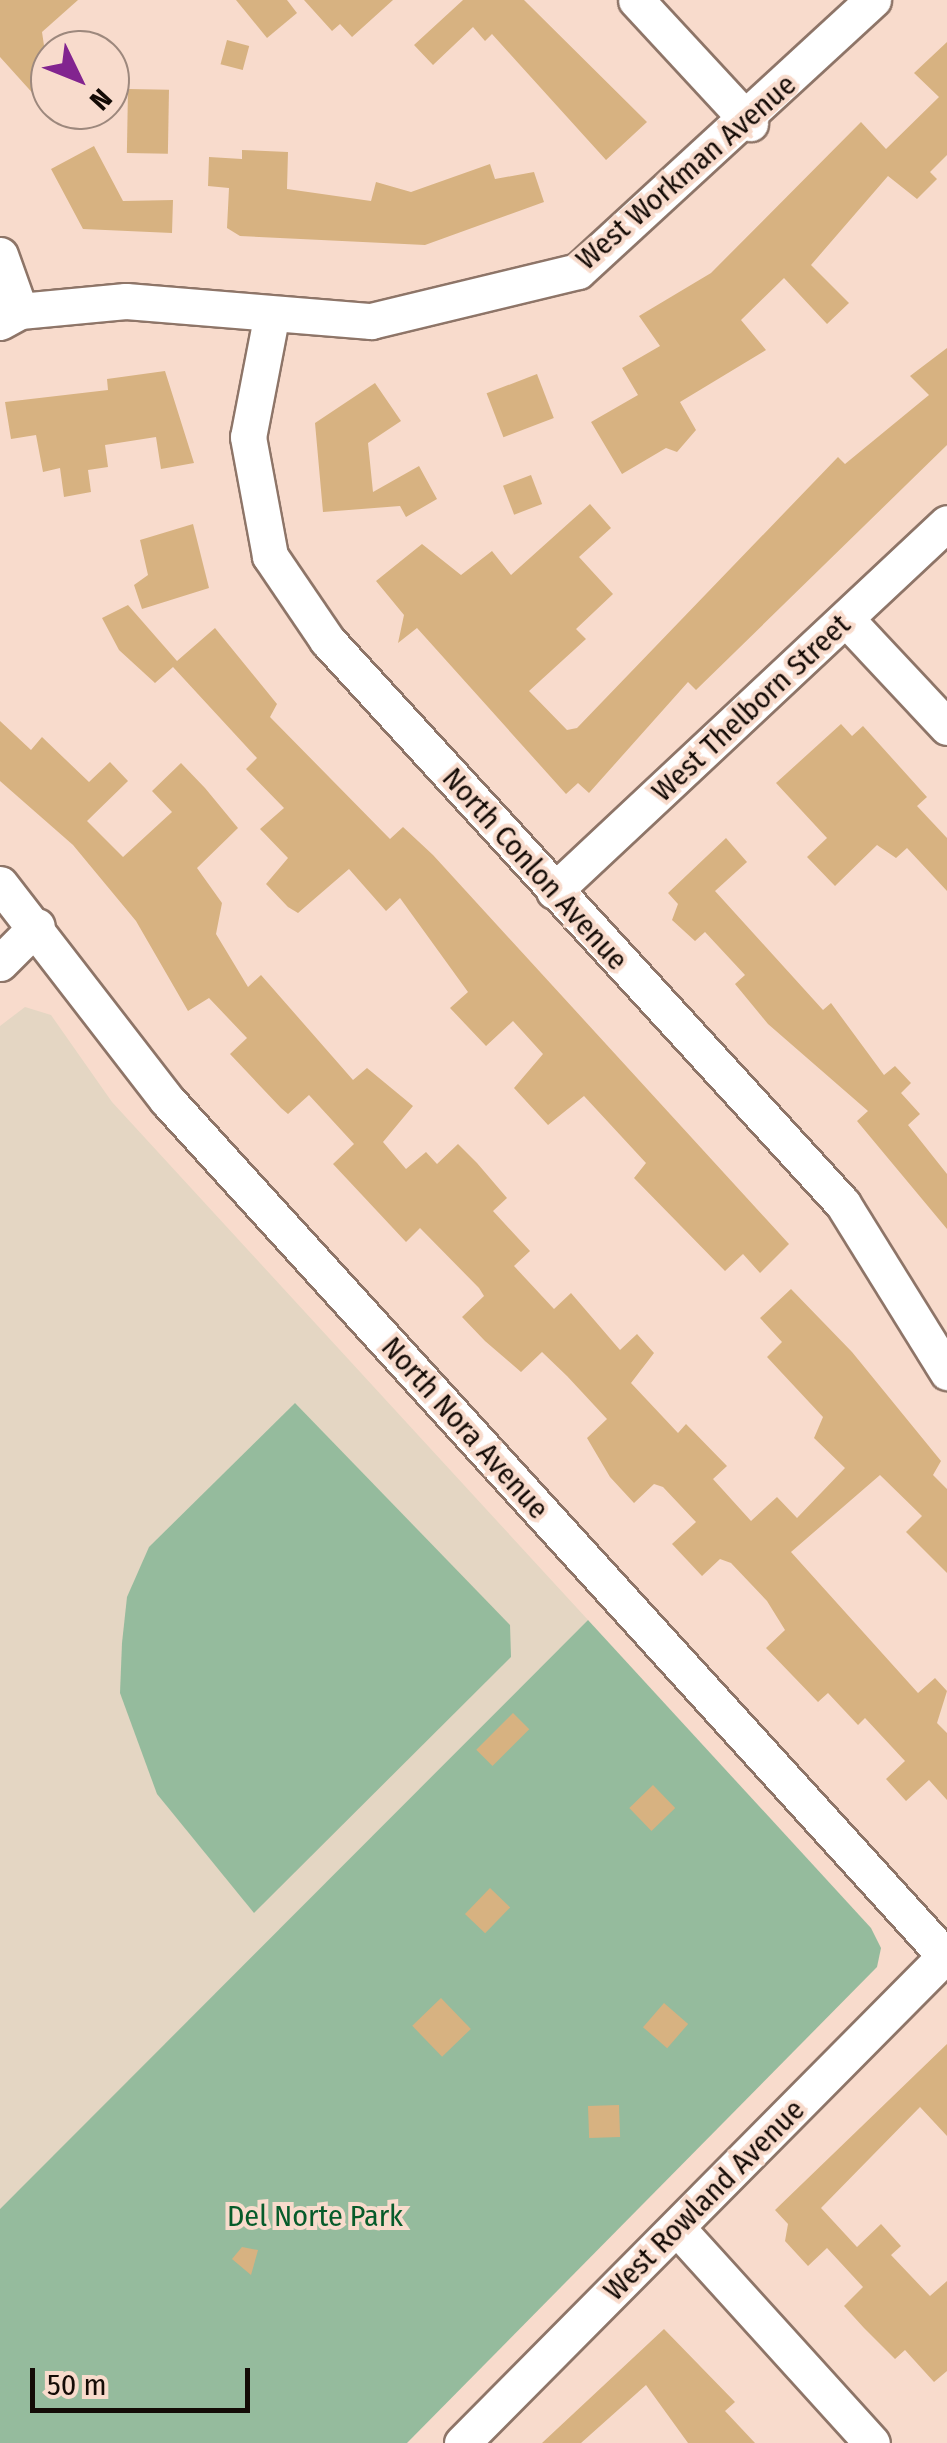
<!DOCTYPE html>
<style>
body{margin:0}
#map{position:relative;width:947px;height:2443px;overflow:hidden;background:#f8dbcc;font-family:"Fira Sans Condensed",sans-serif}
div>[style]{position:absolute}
.education>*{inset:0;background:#e4d6c3}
.green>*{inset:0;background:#95bb9d}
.building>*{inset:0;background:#d7b281;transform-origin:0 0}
.roads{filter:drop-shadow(2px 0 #8e7568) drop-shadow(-2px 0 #8e7568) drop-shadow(0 2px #8e7568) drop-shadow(0 -2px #8e7568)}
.street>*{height:35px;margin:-17.5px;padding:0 17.5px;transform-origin:17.5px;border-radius:17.5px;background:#fff}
span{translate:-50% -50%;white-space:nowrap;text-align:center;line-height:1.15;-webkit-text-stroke:8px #f8dbcc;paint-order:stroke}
.street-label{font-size:30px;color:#140b06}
.park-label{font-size:30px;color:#065b2a}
.north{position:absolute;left:30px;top:30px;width:100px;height:100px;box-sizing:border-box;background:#f8dbcc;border:2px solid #9d887d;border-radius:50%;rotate:133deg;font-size:28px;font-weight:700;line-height:40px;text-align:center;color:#140b06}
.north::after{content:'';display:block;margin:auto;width:35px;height:45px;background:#82248f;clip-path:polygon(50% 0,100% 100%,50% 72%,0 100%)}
.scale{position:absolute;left:30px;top:2368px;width:220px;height:45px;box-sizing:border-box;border:5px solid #140b06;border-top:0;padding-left:12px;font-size:30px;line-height:35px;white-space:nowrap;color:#140b06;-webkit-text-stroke:8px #f8dbcc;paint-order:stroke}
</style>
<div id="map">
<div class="education">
<div style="clip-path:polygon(25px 1007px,51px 1015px,112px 1102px,588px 1620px,0 2209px,0 1026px)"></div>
</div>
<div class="green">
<div style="clip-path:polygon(295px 1403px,510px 1625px,511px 1657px,254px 1913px,157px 1794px,120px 1693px,122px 1643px,127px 1597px,149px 1547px)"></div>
<div style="clip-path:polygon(588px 1620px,871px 1928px,881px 1948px,877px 1967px,407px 2443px,0 2443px,0 2209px)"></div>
</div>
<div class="building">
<div style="clip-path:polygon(0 0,78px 0,42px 32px,50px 86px,37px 98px,0 57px)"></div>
<div style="clip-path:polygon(236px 0,287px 0,297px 13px,267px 38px)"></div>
<div style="clip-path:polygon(304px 0,393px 0,352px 37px,340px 24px,332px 31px)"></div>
<div style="clip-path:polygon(463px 0,524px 0,647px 122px,606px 160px,492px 34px,485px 41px,473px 27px,433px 65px,414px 45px)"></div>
<div style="left:227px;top:40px;width:23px;height:25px;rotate:15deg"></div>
<div style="clip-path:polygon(947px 42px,947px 155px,930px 172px,937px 179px,917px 199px,888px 176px,811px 265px,849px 303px,827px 324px,784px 278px,741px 320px,766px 350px,680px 402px,696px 430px,677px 452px,666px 448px,622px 474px,591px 422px,638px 395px,622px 368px,660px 346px,639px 316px,711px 273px,861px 122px,886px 149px,939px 97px,914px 73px)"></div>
<div style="left:128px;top:89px;width:41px;height:64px;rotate:1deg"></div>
<div style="clip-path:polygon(94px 146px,123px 201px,173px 200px,172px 233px,83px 229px,51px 169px)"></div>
<div style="clip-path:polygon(242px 150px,288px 152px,287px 189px,371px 201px,376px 182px,411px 192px,490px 164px,495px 179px,534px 172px,544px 202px,425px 245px,240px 236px,227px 228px,229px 188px,208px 186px,209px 157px,242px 159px)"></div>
<div style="clip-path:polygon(947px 348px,947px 445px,696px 690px,688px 682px,589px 793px,578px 783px,566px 794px,417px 628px,398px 643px,404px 615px,376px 581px,422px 544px,461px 575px,492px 551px,511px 575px,590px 504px,611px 528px,579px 557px,613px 594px,576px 629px,586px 639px,529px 691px,567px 730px,577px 728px,838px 457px,845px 464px,929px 395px,910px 376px)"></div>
<div style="clip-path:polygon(165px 371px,194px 463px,161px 469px,156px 437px,105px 445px,108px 467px,88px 470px,91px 492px,64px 497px,60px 468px,43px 472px,36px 435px,11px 439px,5px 402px,108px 390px,107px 379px)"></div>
<div style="left:537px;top:374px;width:47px;height:54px;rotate:69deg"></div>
<div style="clip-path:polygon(375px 383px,401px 421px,368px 443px,373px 492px,419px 466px,437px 499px,406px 517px,400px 506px,323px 512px,315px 423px)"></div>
<div style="left:531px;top:475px;width:31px;height:30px;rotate:69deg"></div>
<div style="clip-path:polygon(193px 524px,209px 588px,142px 609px,134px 585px,148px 575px,140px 540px)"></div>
<div style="clip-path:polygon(128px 605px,177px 661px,215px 628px,277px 704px,270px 717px,390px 839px,403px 827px,433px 855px,789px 1244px,760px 1273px,743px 1254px,725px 1271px,634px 1178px,646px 1163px,584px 1096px,548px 1125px,514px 1088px,543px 1054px,513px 1021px,486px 1046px,450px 1008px,468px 992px,400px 898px,386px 911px,349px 869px,298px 913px,288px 907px,266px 884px,288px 858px,260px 829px,284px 808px,246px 769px,257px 758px,173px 667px,155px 683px,119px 650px,102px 618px)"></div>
<div style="clip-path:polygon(0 721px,31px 750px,42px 737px,89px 782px,110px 762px,128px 781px,87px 821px,123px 857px,172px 812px,152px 791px,181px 763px,205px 788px,238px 828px,197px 868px,222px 903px,216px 934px,248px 987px,261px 975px,353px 1080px,367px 1068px,413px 1106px,383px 1142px,406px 1169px,426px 1152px,437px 1164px,458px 1144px,477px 1163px,507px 1198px,493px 1211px,530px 1251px,514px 1266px,554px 1309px,571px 1293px,620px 1350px,637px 1334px,654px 1353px,631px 1383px,678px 1433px,686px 1424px,727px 1466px,713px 1479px,751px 1521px,777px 1497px,797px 1518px,845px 1468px,814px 1438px,823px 1417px,767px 1357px,782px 1342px,760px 1318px,791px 1289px,852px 1352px,941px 1461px,933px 1475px,947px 1489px,947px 1573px,906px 1532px,922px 1516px,880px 1475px,791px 1552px,918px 1693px,935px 1678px,947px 1691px,937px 1723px,947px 1733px,947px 1800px,929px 1780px,906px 1801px,886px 1779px,905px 1761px,865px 1718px,858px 1725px,828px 1693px,818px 1702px,766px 1648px,785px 1630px,767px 1601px,731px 1563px,720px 1559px,702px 1576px,672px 1544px,696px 1522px,663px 1487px,654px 1484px,634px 1503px,610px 1477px,587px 1438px,607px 1419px,567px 1376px,542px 1352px,521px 1372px,485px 1341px,462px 1317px,484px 1296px,479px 1288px,420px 1228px,406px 1242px,333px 1164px,354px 1144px,309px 1095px,288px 1114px,281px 1108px,230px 1054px,247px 1038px,209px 998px,188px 1011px,136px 921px,73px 845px,0 781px)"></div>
<div style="clip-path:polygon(841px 724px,852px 736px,863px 726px,927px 797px,917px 806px,947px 838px,947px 891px,907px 848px,896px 858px,877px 845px,835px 886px,807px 857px,827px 838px,776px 783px)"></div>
<div style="clip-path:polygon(726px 838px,747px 862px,715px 891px,823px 1010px,831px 1003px,884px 1075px,895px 1066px,911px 1083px,901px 1093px,920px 1114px,908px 1125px,947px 1174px,947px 1229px,857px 1121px,868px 1111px,768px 1024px,735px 984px,745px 975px,705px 932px,695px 941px,672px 920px,678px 904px,668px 893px)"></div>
<div style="left:513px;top:1713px;width:23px;height:52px;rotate:45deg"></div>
<div style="left:653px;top:1785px;width:32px;height:33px;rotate:46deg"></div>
<div style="left:490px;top:1888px;width:28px;height:36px;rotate:44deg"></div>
<div style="left:441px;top:1998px;width:43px;height:40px;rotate:46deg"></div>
<div style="left:664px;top:2003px;width:32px;height:32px;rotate:41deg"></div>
<div style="clip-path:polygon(947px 2044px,947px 2136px,920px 2107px,821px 2208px,857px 2247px,881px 2224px,901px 2246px,891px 2255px,930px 2296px,947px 2281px,947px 2371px,934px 2382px,905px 2350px,895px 2359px,864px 2328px,844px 2306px,863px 2287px,827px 2248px,808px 2266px,785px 2241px,788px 2224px,775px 2210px)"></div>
<div style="left:619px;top:2105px;width:32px;height:31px;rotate:88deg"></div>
<div style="clip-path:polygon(242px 2247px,258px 2250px,251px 2275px,232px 2259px)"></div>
<div style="clip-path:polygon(664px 2329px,735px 2402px,725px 2411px,755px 2443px,688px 2443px,646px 2385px,581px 2443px,542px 2443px)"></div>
</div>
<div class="roads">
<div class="street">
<div style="left:636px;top:0;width:168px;rotate:47.2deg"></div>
<div style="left:0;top:255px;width:59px;rotate:70.3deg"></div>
<div style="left:271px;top:318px;width:121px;rotate:100.9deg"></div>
<div style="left:248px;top:437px;width:121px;rotate:79.5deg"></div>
<div style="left:270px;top:556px;width:102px;rotate:55.8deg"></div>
<div style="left:327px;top:640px;width:764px;rotate:47.54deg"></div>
<div style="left:843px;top:1204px;width:198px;rotate:58.2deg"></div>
<div style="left:0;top:322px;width:23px;rotate:-29deg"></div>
<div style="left:20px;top:311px;width:106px;rotate:-5.4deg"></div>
<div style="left:126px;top:301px;width:246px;rotate:4.7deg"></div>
<div style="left:371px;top:321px;width:213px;rotate:-13.6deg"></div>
<div style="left:578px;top:271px;width:401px;rotate:-42.6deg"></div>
<div style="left:846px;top:619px;width:148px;rotate:46.9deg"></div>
<div style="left:0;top:884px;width:273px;rotate:52.3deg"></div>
<div style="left:167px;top:1100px;width:1160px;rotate:47.73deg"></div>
<div style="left:554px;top:891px;width:538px;rotate:-43.12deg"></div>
<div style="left:0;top:963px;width:52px;rotate:-45deg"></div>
<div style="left:677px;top:2228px;width:290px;rotate:47.8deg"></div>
<div style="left:462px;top:2443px;width:686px;rotate:-45.24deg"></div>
</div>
</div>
<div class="street-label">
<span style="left:686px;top:172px;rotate:-41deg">West Workman Avenue</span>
<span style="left:751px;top:708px;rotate:-43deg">West Thelborn Street</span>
<span style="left:535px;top:869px;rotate:48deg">North Conlon Avenue</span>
<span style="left:465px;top:1428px;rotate:48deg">North Nora Avenue</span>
<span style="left:704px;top:2200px;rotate:-45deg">West Rowland Avenue</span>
</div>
<div class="park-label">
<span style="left:315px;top:2216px">Del Norte Park</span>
</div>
<div class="north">N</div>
<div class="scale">50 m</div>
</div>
